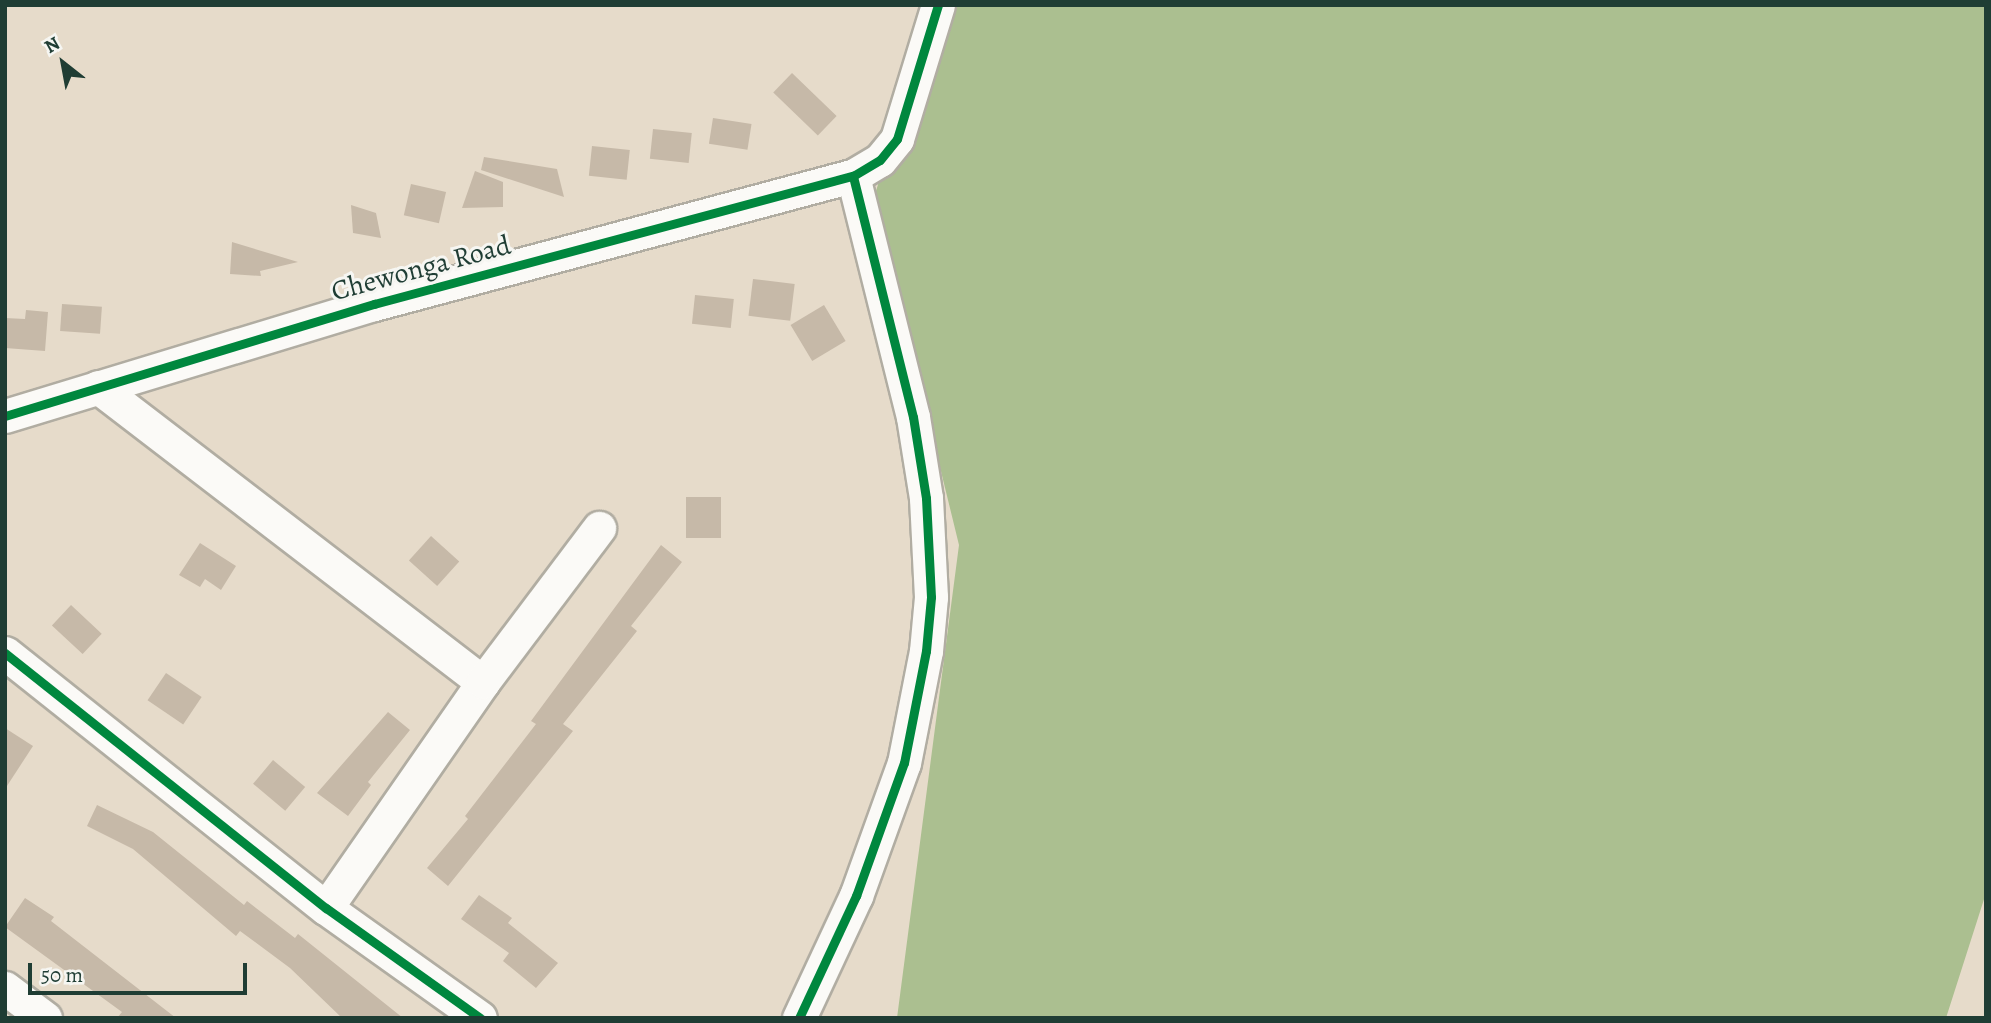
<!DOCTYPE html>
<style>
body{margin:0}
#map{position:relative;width:1991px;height:1023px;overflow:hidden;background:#e6dbca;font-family:Alegreya,serif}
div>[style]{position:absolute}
.forest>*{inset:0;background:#abbf90}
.building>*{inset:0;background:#c6b9a8;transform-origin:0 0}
.roads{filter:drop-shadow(2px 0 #b1ada2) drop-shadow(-2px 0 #b1ada2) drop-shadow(0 2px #b1ada2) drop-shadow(0 -2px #b1ada2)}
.minor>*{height:33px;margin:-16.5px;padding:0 16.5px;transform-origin:16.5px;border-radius:16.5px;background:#fbfaf7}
.cycleway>*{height:9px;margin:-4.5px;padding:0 4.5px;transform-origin:4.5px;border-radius:4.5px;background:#00873e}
span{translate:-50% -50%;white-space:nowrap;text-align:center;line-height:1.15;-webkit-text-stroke:6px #f6f6f2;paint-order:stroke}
.street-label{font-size:28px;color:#1f3d34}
.frame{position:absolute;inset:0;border:7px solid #1f3d34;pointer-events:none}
.north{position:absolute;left:28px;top:28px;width:70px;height:70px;-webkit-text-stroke:5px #f6f6f2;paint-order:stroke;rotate:329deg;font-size:19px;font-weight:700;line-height:28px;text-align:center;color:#1f3d34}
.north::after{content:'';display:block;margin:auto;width:24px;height:32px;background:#1f3d34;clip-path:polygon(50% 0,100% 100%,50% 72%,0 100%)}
.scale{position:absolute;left:28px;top:963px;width:219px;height:32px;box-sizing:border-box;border:4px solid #1f3d34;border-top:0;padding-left:9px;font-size:21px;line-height:24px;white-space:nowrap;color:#1f3d34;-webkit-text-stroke:5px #f6f6f2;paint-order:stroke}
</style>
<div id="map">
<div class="forest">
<div style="clip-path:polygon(936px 5px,1986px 5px,1986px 893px,1946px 1018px,897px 1018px,959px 545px,874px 197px)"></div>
</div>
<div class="building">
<div style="left:792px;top:73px;width:62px;height:27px;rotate:44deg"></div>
<div style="left:713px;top:118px;width:39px;height:26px;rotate:9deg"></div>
<div style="left:653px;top:129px;width:39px;height:30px;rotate:6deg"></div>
<div style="left:592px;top:146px;width:38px;height:30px;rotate:6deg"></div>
<div style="clip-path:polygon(484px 157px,557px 169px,564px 197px,481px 170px)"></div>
<div style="clip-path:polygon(475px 171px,503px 182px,503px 207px,462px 208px)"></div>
<div style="left:411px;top:184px;width:36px;height:32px;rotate:13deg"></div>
<div style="clip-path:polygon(351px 205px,376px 213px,381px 238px,353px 233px)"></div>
<div style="clip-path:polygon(232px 242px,298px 262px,260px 271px,261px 276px,230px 274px)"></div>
<div style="left:753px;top:279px;width:42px;height:37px;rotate:7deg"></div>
<div style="left:695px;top:295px;width:39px;height:29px;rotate:6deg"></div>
<div style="left:62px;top:304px;width:40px;height:27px;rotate:4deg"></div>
<div style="left:824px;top:305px;width:42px;height:39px;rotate:59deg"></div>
<div style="clip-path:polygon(26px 310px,48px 312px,45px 351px,5px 348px,5px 318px,25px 319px)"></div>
<div style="left:686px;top:497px;width:35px;height:41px"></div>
<div style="left:431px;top:536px;width:38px;height:33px;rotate:42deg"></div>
<div style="clip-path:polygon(200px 543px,236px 566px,221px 590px,205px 579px,200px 587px,179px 575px)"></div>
<div style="clip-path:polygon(661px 545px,682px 562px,631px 626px,637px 631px,563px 724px,573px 731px,448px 886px,427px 868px,468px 819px,465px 816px,536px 724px,531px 721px)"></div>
<div style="left:71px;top:605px;width:42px;height:28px;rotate:43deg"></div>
<div style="left:166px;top:673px;width:43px;height:33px;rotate:34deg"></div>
<div style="clip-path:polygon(388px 712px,410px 730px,368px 782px,371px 785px,348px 816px,317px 793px)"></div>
<div style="clip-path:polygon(5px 728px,33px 746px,5px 789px)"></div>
<div style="left:273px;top:760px;width:42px;height:31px;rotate:40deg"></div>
<div style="clip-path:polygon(97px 805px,153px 832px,244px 905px,247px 901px,295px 938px,298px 934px,403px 1018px,342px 1018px,290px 968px,240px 931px,236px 936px,133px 849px,87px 826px)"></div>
<div style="clip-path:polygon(479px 895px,512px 918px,508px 923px,558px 963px,536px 988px,503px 961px,509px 953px,461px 919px)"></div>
<div style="clip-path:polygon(25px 898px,54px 917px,51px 921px,176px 1018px,117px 1018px,122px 1012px,5px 927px)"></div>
</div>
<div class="roads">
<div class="minor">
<div style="left:98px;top:387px;width:485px;rotate:37.5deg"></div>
<div style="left:5px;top:416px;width:386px;rotate:-16.9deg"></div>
<div style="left:374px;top:304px;width:496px;rotate:-15deg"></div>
<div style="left:853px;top:176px;width:31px;rotate:-31deg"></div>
<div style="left:880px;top:160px;width:27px;rotate:-51deg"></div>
<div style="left:897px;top:139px;width:140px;rotate:-73deg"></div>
<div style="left:5px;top:653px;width:410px;rotate:38.5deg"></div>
<div style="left:326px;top:908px;width:189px;rotate:35.5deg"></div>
<div style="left:326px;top:908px;width:275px;rotate:-55.2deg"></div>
<div style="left:483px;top:682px;width:193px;rotate:-53deg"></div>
<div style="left:5px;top:988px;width:50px;rotate:36.9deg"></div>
<div style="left:799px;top:1018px;width:135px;rotate:-65deg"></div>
<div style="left:856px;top:896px;width:141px;rotate:-70.2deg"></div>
<div style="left:904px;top:763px;width:114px;rotate:-78.9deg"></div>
<div style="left:926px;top:651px;width:54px;rotate:-84.7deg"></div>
<div style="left:931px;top:597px;width:99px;rotate:-92.9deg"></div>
<div style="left:926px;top:498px;width:82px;rotate:-99.1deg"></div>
<div style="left:913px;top:417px;width:248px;rotate:-104deg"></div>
</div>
</div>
<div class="cycleway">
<div style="left:5px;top:416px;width:386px;rotate:-16.9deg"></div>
<div style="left:374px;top:304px;width:496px;rotate:-15deg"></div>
<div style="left:853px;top:176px;width:31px;rotate:-31deg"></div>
<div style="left:880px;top:160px;width:27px;rotate:-51deg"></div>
<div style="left:897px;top:139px;width:140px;rotate:-73deg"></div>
<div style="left:5px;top:653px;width:410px;rotate:38.5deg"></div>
<div style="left:326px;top:908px;width:189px;rotate:35.5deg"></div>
<div style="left:799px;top:1018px;width:135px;rotate:-65deg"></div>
<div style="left:856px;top:896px;width:141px;rotate:-70.2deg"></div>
<div style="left:904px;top:763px;width:114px;rotate:-78.9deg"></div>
<div style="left:926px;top:651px;width:54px;rotate:-84.7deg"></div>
<div style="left:931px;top:597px;width:99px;rotate:-92.9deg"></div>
<div style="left:926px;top:498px;width:82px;rotate:-99.1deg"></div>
<div style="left:913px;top:417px;width:248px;rotate:-104deg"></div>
</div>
<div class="street-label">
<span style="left:421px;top:268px;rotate:-15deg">Chewonga Road</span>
</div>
<div class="frame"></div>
<div class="north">N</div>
<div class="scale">50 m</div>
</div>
